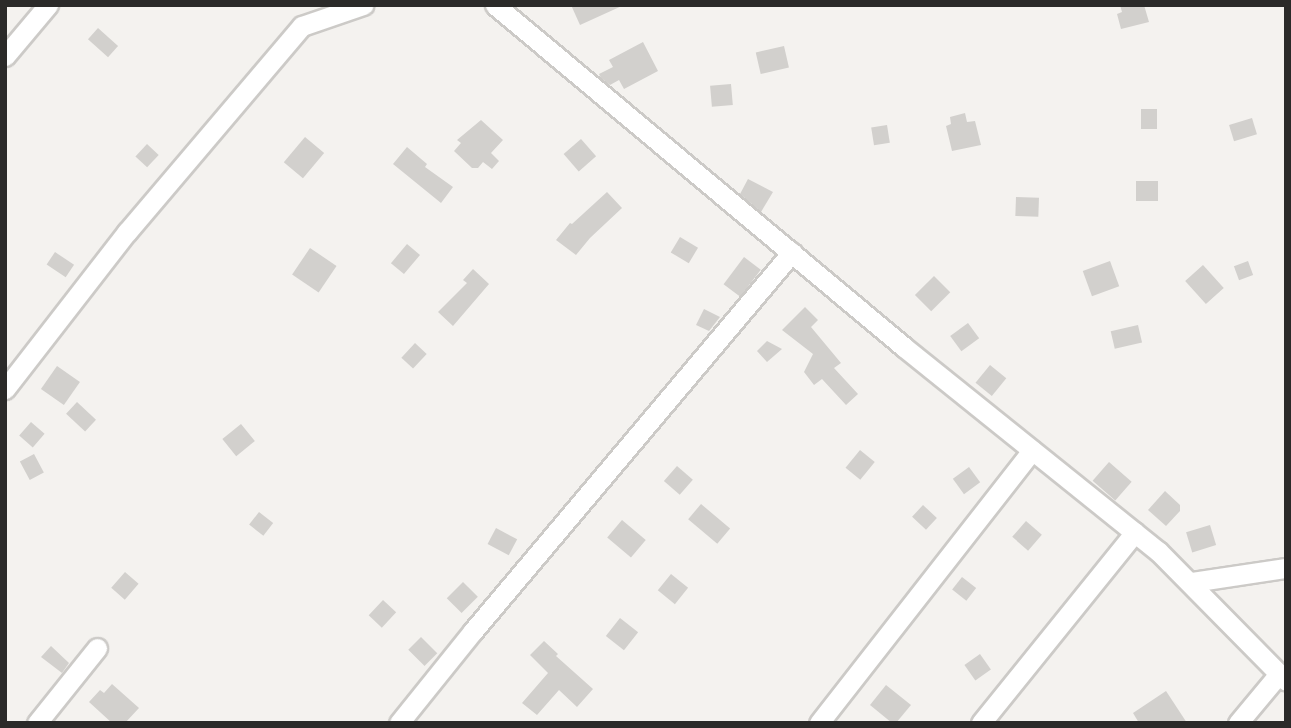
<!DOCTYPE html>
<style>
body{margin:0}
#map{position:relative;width:1291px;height:728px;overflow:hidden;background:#f4f2ef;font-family:Georgia,serif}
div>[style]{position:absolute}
.building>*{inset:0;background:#d2d0cd;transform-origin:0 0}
.roads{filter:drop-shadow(2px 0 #cccac7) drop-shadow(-2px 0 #cccac7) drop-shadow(0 2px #cccac7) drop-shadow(0 -2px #cccac7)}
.street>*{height:19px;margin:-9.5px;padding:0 9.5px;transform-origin:9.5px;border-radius:9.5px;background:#fff}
span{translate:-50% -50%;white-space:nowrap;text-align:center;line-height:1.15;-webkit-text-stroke:5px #fff;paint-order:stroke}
.frame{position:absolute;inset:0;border:7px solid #2b2a29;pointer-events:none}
</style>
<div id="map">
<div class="building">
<div style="clip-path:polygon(571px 5px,624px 5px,580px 25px)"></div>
<div style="clip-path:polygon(1120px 5px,1144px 5px,1149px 22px,1121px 29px,1117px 14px,1122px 12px)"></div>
<div style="left:98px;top:28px;width:27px;height:15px;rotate:42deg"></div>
<div style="clip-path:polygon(643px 42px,658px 71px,624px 89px,619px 80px,610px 85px,601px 78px,599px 74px,613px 67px,609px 60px)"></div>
<div style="left:784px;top:46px;width:22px;height:29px;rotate:77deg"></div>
<div style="left:731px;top:84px;width:21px;height:21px;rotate:85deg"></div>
<div style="left:1141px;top:109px;width:16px;height:20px"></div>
<div style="clip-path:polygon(965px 113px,967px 122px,975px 121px,981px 145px,952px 151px,946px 126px,951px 124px,950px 117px)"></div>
<div style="left:1252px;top:118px;width:17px;height:24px;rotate:73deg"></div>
<div style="clip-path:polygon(481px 120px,503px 140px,491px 153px,499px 161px,492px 169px,483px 162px,478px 168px,472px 168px,454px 151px,461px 143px,457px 140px)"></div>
<div style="left:887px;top:125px;width:18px;height:16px;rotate:81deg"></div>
<div style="left:305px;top:137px;width:25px;height:33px;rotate:40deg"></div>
<div style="left:581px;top:139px;width:23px;height:23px;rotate:49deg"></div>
<div style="left:147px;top:144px;width:16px;height:17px;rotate:43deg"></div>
<div style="clip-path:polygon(407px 147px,427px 164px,425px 167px,453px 187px,441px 203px,393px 164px)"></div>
<div style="clip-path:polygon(748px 179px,773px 192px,761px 212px,740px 194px)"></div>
<div style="left:1136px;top:181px;width:22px;height:20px"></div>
<div style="clip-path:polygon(607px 192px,622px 208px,590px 238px,576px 255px,556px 240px,570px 223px,572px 224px)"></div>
<div style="left:1016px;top:197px;width:23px;height:19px;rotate:2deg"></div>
<div style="left:680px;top:237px;width:21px;height:18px;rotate:31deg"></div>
<div style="left:407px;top:244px;width:17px;height:25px;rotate:40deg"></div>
<div style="left:310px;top:248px;width:32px;height:32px;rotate:34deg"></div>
<div style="left:55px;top:252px;width:23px;height:15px;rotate:34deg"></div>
<div style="left:744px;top:257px;width:21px;height:34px;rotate:37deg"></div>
<div style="left:1110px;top:261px;width:27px;height:29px;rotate:70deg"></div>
<div style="left:1248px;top:261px;width:15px;height:15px;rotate:70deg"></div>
<div style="left:1203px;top:265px;width:31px;height:24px;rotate:48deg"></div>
<div style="clip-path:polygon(473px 269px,489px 284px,453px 326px,438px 312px,467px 283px,463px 280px)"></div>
<div style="left:934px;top:276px;width:23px;height:27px;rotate:45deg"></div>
<div style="clip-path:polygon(805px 307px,818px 320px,811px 327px,841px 363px,834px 368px,858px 394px,846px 405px,822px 379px,814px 385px,804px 372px,813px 354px,782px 330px)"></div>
<div style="clip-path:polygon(704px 309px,720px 317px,709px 331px,696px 325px)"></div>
<div style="left:968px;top:323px;width:19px;height:22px;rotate:54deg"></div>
<div style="left:1138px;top:325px;width:18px;height:28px;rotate:77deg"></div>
<div style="clip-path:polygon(767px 341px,782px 349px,767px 362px,757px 351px)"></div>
<div style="left:415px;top:343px;width:16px;height:20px;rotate:43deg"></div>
<div style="left:990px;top:365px;width:21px;height:23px;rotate:39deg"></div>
<div style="left:57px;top:366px;width:28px;height:28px;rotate:35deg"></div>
<div style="left:77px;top:402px;width:26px;height:16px;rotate:43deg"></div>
<div style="left:31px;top:422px;width:18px;height:18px;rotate:41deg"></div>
<div style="left:241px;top:424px;width:22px;height:24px;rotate:51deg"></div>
<div style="left:860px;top:450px;width:19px;height:23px;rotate:39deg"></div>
<div style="left:34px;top:454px;width:21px;height:16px;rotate:62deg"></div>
<div style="left:1109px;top:462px;width:30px;height:25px;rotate:41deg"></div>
<div style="left:677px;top:466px;width:21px;height:20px;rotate:41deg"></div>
<div style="left:969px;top:467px;width:19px;height:20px;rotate:54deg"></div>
<div style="clip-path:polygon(1165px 491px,1180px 505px,1180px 511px,1166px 526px,1148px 510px)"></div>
<div style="left:701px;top:504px;width:38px;height:20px;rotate:40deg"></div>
<div style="left:923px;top:505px;width:19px;height:16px;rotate:43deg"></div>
<div style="left:259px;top:512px;width:18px;height:16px;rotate:38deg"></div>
<div style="left:622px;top:520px;width:31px;height:23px;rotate:40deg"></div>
<div style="left:1026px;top:521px;width:21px;height:21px;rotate:41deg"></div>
<div style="left:1210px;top:525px;width:21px;height:25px;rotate:73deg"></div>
<div style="left:496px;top:528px;width:24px;height:18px;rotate:28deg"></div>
<div style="left:125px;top:572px;width:18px;height:21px;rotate:41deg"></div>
<div style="left:671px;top:574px;width:22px;height:21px;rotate:39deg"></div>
<div style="left:962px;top:577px;width:18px;height:16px;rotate:38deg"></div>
<div style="left:463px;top:582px;width:21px;height:23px;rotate:45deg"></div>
<div style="left:383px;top:600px;width:18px;height:21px;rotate:43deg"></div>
<div style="left:620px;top:618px;width:23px;height:23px;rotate:38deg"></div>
<div style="left:421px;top:637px;width:23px;height:18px;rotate:45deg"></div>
<div style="clip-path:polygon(544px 641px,558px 654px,556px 656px,593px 689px,577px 707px,559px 690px,537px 715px,522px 703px,548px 673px,530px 655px)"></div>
<div style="clip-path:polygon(51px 646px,69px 663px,62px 673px,41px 657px)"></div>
<div style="left:980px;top:654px;width:19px;height:19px;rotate:55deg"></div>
<div style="clip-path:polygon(112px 684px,139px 708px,125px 723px,112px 723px,89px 702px,100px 690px,104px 693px)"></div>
<div style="clip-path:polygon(886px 685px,911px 705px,896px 723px,892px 723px,870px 705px)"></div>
<div style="clip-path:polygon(1166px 691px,1187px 723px,1139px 723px,1133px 713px)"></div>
</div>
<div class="roads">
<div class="street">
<div style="left:495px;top:5px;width:533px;rotate:39.9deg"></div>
<div style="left:904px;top:347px;width:326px;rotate:38.8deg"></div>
<div style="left:1158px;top:551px;width:182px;rotate:45.4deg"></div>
<div style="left:5px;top:56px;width:67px;rotate:-49.9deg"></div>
<div style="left:5px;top:389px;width:199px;rotate:-52.2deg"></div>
<div style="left:127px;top:232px;width:270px;rotate:-49.7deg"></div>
<div style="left:302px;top:26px;width:65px;rotate:-19deg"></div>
<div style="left:1192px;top:582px;width:95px;rotate:-8.5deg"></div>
<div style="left:37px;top:723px;width:96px;rotate:-51.3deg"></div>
<div style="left:399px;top:723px;width:118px;rotate:-51.2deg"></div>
<div style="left:473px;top:631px;width:495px;rotate:-49.9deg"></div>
<div style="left:819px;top:723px;width:346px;rotate:-52deg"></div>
<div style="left:981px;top:723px;width:245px;rotate:-51.1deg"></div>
<div style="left:1238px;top:723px;width:62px;rotate:-50.2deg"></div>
</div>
</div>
<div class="frame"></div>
</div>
